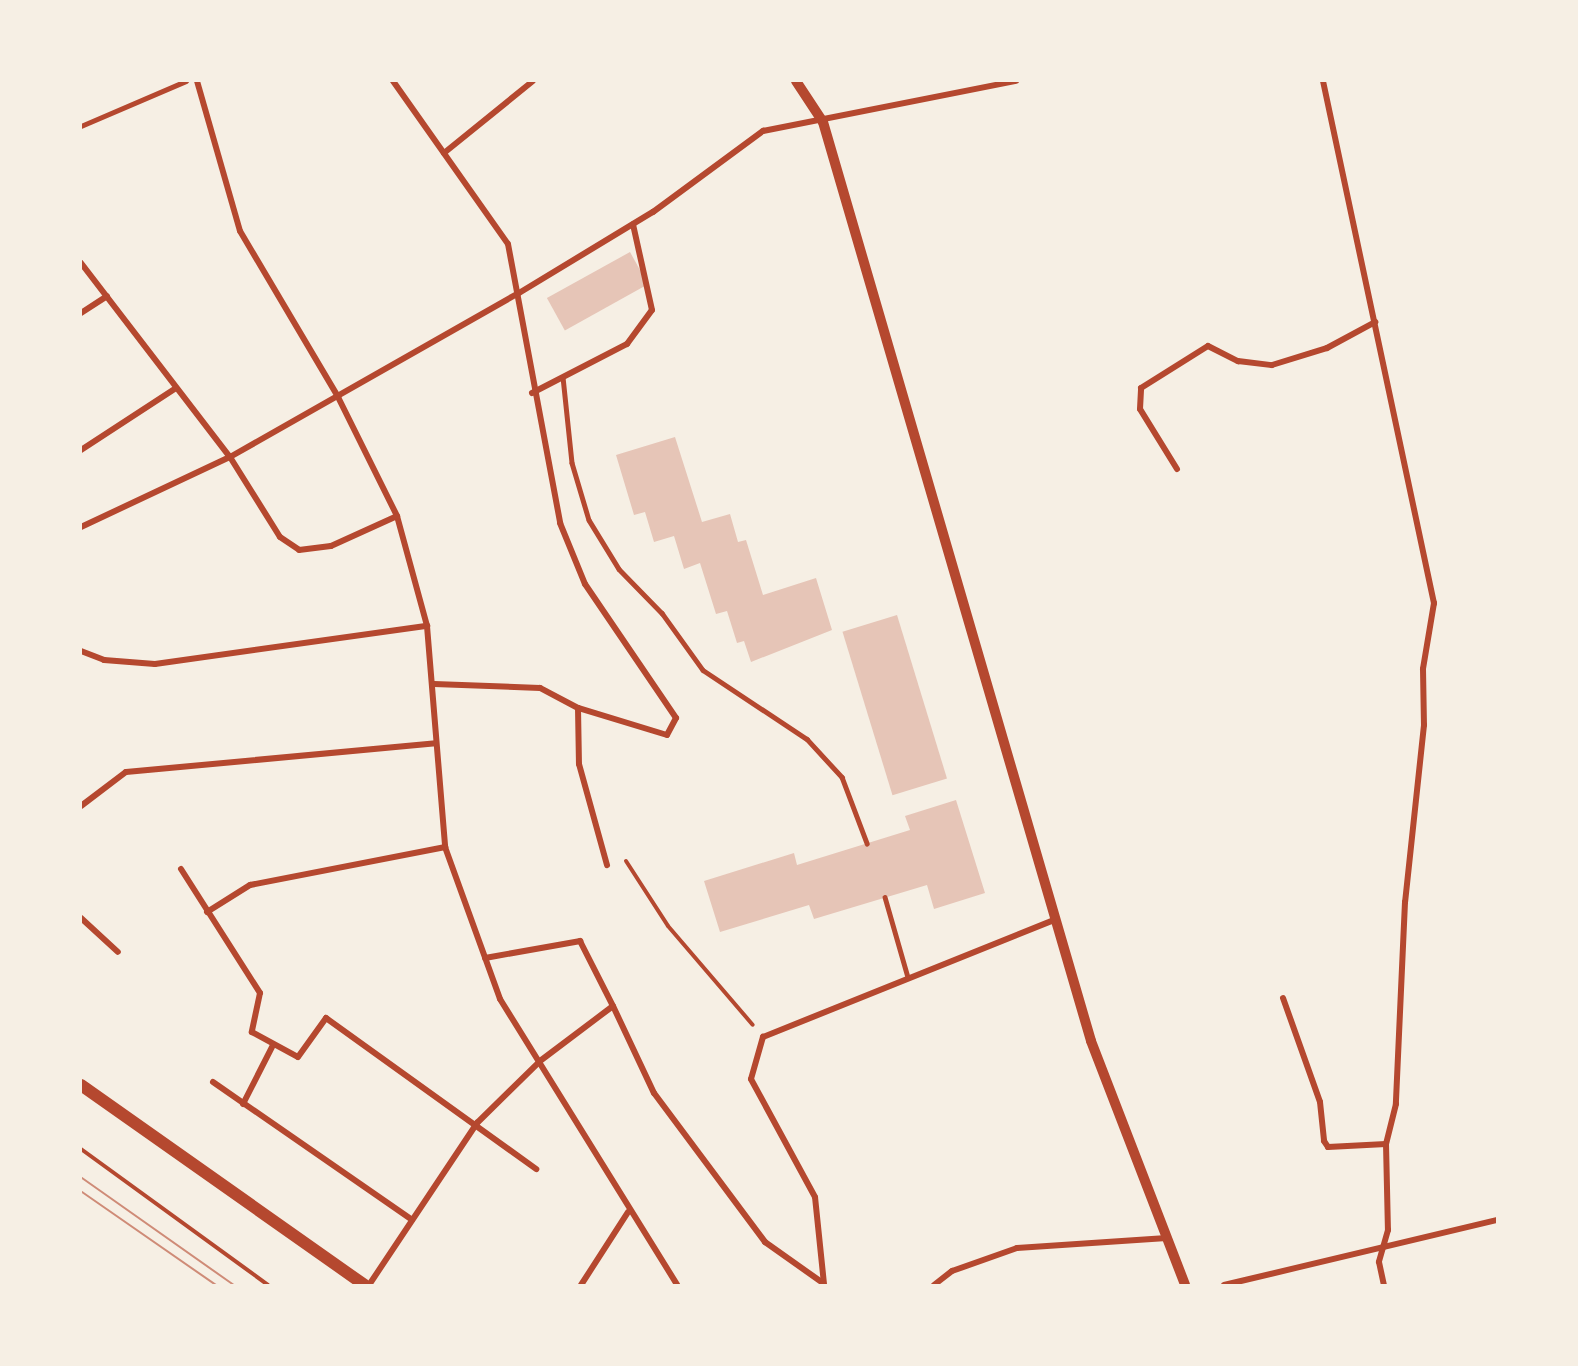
<!DOCTYPE html>
<style>
body{margin:0}
#map{position:relative;width:1578px;height:1366px;overflow:hidden;background:#f6efe4;font-family:Rubik,sans-serif}
div>[style]{position:absolute}
.building>*{inset:0;background:#e6c5b7;transform-origin:0 0}
.path>*{height:4px;margin:-2px;padding:0 2px;transform-origin:2px;border-radius:2px;background:#b5482f}
.service>*{height:4.5px;margin:-2.25px;padding:0 2.25px;transform-origin:2.25px;border-radius:2.25px;background:#b5482f}
.minor>*{height:6px;margin:-3px;padding:0 3px;transform-origin:3px;border-radius:3px;background:#b5482f}
.tertiary>*{height:10px;margin:-5px;padding:0 5px;transform-origin:5px;border-radius:5px;background:#b5482f}
.secondary>*{height:12px;margin:-6px;padding:0 6px;transform-origin:6px;border-radius:6px;background:#b5482f}
.tram>*{height:1.5px;margin:-0.75px;padding:0 0.75px;transform-origin:0.75px;border-radius:0.75px;background:#cf8b77}
span{translate:-50% -50%;white-space:nowrap;text-align:center;line-height:1.15;-webkit-text-stroke:4.5px #f6efe4;paint-order:stroke}
.frame{position:absolute;inset:0;border:82px solid #f6efe4;pointer-events:none}
</style>
<div id="map">
<div class="building">
<div style="left:630px;top:252px;width:37px;height:95px;rotate:61deg"></div>
<div style="clip-path:polygon(675px 437px,702px 522px,730px 514px,738px 542px,746px 540px,763px 595px,816px 578px,832px 630px,751px 662px,744px 641px,737px 643px,727px 611px,716px 614px,700px 563px,684px 569px,674px 536px,654px 542px,645px 512px,634px 515px,616px 455px)"></div>
<div style="left:897px;top:615px;width:171px;height:57px;rotate:73deg"></div>
<div style="clip-path:polygon(956px 800px,985px 893px,934px 909px,927px 885px,814px 919px,809px 905px,720px 932px,704px 881px,794px 853px,797px 865px,910px 830px,905px 816px)"></div>
</div>
<div class="path">
<div style="left:626px;top:861px;width:77px;rotate:57.1deg"></div>
<div style="left:668px;top:926px;width:130px;rotate:49.4deg"></div>
<div style="left:81px;top:1149px;width:231px;rotate:36deg"></div>
</div>
<div class="service">
<div style="left:81px;top:126px;width:114px;rotate:-23.2deg"></div>
<div style="left:563px;top:377px;width:86px;rotate:84deg"></div>
<div style="left:572px;top:463px;width:59px;rotate:73.4deg"></div>
<div style="left:589px;top:520px;width:57px;rotate:58.5deg"></div>
<div style="left:619px;top:569px;width:62px;rotate:45.7deg"></div>
<div style="left:662px;top:613px;width:70px;rotate:54.3deg"></div>
<div style="left:703px;top:670px;width:125px;rotate:33.6deg"></div>
<div style="left:807px;top:739px;width:52px;rotate:47.4deg"></div>
<div style="left:842px;top:777px;width:71px;rotate:69.3deg"></div>
<div style="left:885px;top:897px;width:83px;rotate:74deg"></div>
</div>
<div class="minor">
<div style="left:197px;top:81px;width:156px;rotate:74deg"></div>
<div style="left:240px;top:231px;width:193px;rotate:59.4deg"></div>
<div style="left:338px;top:397px;width:133px;rotate:63.6deg"></div>
<div style="left:397px;top:516px;width:114px;rotate:74.7deg"></div>
<div style="left:427px;top:626px;width:222px;rotate:85.3deg"></div>
<div style="left:445px;top:847px;width:162px;rotate:70.1deg"></div>
<div style="left:500px;top:999px;width:336px;rotate:58.2deg"></div>
<div style="left:393px;top:81px;width:199px;rotate:54.8deg"></div>
<div style="left:508px;top:244px;width:284px;rotate:79.4deg"></div>
<div style="left:560px;top:523px;width:66px;rotate:67.7deg"></div>
<div style="left:585px;top:584px;width:162px;rotate:55.8deg"></div>
<div style="left:676px;top:718px;width:19px;rotate:118deg"></div>
<div style="left:667px;top:735px;width:93px;rotate:-163.1deg"></div>
<div style="left:578px;top:708px;width:43px;rotate:-152.2deg"></div>
<div style="left:540px;top:688px;width:106px;rotate:-177.8deg"></div>
<div style="left:1323px;top:81px;width:534px;rotate:78deg"></div>
<div style="left:1434px;top:603px;width:67px;rotate:99.5deg"></div>
<div style="left:1423px;top:669px;width:56px;rotate:89deg"></div>
<div style="left:1424px;top:725px;width:178px;rotate:96.1deg"></div>
<div style="left:1405px;top:902px;width:202px;rotate:92.6deg"></div>
<div style="left:1396px;top:1104px;width:41px;rotate:104deg"></div>
<div style="left:1386px;top:1144px;width:86px;rotate:88.7deg"></div>
<div style="left:1388px;top:1230px;width:33px;rotate:106deg"></div>
<div style="left:1379px;top:1262px;width:24px;rotate:78deg"></div>
<div style="left:444px;top:153px;width:114px;rotate:-39deg"></div>
<div style="left:81px;top:263px;width:245px;rotate:52.5deg"></div>
<div style="left:230px;top:457px;width:94px;rotate:58deg"></div>
<div style="left:280px;top:537px;width:23px;rotate:34deg"></div>
<div style="left:299px;top:550px;width:32px;rotate:-7deg"></div>
<div style="left:331px;top:546px;width:72px;rotate:-24.4deg"></div>
<div style="left:81px;top:313px;width:31px;rotate:-33deg"></div>
<div style="left:532px;top:393px;width:107px;rotate:-27.3deg"></div>
<div style="left:627px;top:344px;width:42px;rotate:-53.7deg"></div>
<div style="left:652px;top:310px;width:88px;rotate:-102.5deg"></div>
<div style="left:81px;top:450px;width:113px;rotate:-33.1deg"></div>
<div style="left:1177px;top:469px;width:70px;rotate:-121.7deg"></div>
<div style="left:1140px;top:409px;width:21px;rotate:-87deg"></div>
<div style="left:1141px;top:388px;width:79px;rotate:-32.1deg"></div>
<div style="left:1208px;top:346px;width:34px;rotate:27deg"></div>
<div style="left:1238px;top:361px;width:34px;rotate:7deg"></div>
<div style="left:1272px;top:365px;width:58px;rotate:-17.2deg"></div>
<div style="left:1327px;top:348px;width:55px;rotate:-28.4deg"></div>
<div style="left:81px;top:527px;width:165px;rotate:-25.2deg"></div>
<div style="left:230px;top:457px;width:332px;rotate:-29.6deg"></div>
<div style="left:519px;top:293px;width:157px;rotate:-31.2deg"></div>
<div style="left:653px;top:212px;width:137px;rotate:-36.4deg"></div>
<div style="left:763px;top:131px;width:258px;rotate:-11.2deg"></div>
<div style="left:81px;top:651px;width:25px;rotate:21deg"></div>
<div style="left:104px;top:660px;width:51px;rotate:4.5deg"></div>
<div style="left:155px;top:664px;width:275px;rotate:-8deg"></div>
<div style="left:578px;top:708px;width:56px;rotate:89deg"></div>
<div style="left:579px;top:764px;width:105px;rotate:74.5deg"></div>
<div style="left:81px;top:806px;width:56px;rotate:-37.1deg"></div>
<div style="left:126px;top:772px;width:311px;rotate:-5.3deg"></div>
<div style="left:181px;top:869px;width:147px;rotate:57.5deg"></div>
<div style="left:260px;top:993px;width:40px;rotate:102deg"></div>
<div style="left:252px;top:1032px;width:52px;rotate:28.5deg"></div>
<div style="left:298px;top:1057px;width:48px;rotate:-54.3deg"></div>
<div style="left:326px;top:1018px;width:259px;rotate:35.7deg"></div>
<div style="left:207px;top:912px;width:51px;rotate:-32.1deg"></div>
<div style="left:250px;top:885px;width:199px;rotate:-11deg"></div>
<div style="left:81px;top:918px;width:50px;rotate:42.6deg"></div>
<div style="left:485px;top:958px;width:97px;rotate:-10.1deg"></div>
<div style="left:580px;top:941px;width:73px;rotate:63.1deg"></div>
<div style="left:1283px;top:998px;width:110px;rotate:70.4deg"></div>
<div style="left:1320px;top:1102px;width:39px;rotate:84deg"></div>
<div style="left:1324px;top:1141px;width:7px;rotate:56deg"></div>
<div style="left:1328px;top:1147px;width:58px;rotate:-3deg"></div>
<div style="left:213px;top:1082px;width:242px;rotate:34.7deg"></div>
<div style="left:243px;top:1104px;width:66px;rotate:-63deg"></div>
<div style="left:824px;top:1284px;width:87px;rotate:-95.9deg"></div>
<div style="left:815px;top:1197px;width:134px;rotate:-118.5deg"></div>
<div style="left:751px;top:1079px;width:44px;rotate:-74.1deg"></div>
<div style="left:763px;top:1037px;width:316px;rotate:-21.9deg"></div>
<div style="left:369px;top:1285px;width:195px;rotate:-56.3deg"></div>
<div style="left:477px;top:1123px;width:88px;rotate:-44.5deg"></div>
<div style="left:540px;top:1061px;width:91px;rotate:-37deg"></div>
<div style="left:613px;top:1006px;width:96px;rotate:64.8deg"></div>
<div style="left:654px;top:1093px;width:186px;rotate:53.3deg"></div>
<div style="left:765px;top:1242px;width:71px;rotate:35.3deg"></div>
<div style="left:581px;top:1285px;width:87px;rotate:-57.2deg"></div>
<div style="left:934px;top:1285px;width:23px;rotate:-38deg"></div>
<div style="left:952px;top:1271px;width:69px;rotate:-19.5deg"></div>
<div style="left:1017px;top:1248px;width:150px;rotate:-3.8deg"></div>
<div style="left:1224px;top:1285px;width:281px;rotate:-13.4deg"></div>
</div>
<div class="tertiary">
<div style="left:796px;top:81px;width:49px;rotate:56.6deg"></div>
<div style="left:823px;top:122px;width:957px;rotate:73.74deg"></div>
<div style="left:1091px;top:1041px;width:261px;rotate:68.9deg"></div>
</div>
<div class="secondary">
<div style="left:81px;top:1085px;width:347px;rotate:35.2deg"></div>
</div>
<div class="tram">
<div style="left:81px;top:1177px;width:187px;rotate:35.2deg"></div>
<div style="left:81px;top:1191px;width:165px;rotate:34.8deg"></div>
</div>
<div class="frame"></div>
</div>
